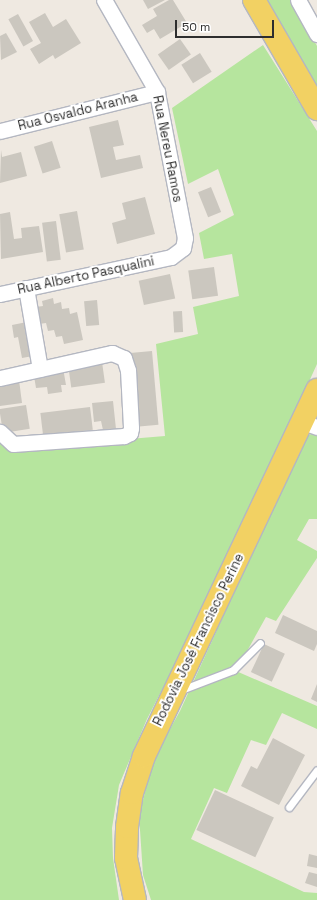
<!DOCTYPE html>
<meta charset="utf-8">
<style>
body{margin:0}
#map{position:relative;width:317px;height:900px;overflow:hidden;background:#efe9e1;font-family:"Space Grotesk",sans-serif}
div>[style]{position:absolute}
.green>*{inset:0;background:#b6e59e}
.building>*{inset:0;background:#cbc7bf;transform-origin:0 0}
.roads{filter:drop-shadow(1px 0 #b4b7c1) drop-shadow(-1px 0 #b4b7c1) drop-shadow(0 1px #b4b7c1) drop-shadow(0 -1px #b4b7c1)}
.service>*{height:7px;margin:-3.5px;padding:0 3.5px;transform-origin:3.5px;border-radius:3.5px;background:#fff}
.minor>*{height:15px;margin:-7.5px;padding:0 7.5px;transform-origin:7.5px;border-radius:7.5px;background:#fff}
.primary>*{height:22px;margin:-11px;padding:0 11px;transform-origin:11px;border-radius:11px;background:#f2d163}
span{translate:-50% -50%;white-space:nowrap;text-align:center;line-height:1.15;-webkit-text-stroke:4px #fff;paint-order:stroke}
.street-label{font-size:13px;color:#2e2e2e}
.scale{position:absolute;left:175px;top:20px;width:99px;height:18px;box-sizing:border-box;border:2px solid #2e2e2e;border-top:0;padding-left:5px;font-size:12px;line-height:14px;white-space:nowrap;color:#2e2e2e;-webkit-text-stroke:3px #fff;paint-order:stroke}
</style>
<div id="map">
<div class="green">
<div style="clip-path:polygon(267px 0,291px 0,317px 46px,317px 89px)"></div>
<div style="clip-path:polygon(263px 45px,317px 131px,317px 364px,225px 567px,147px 719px,119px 785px,112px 828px,113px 858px,119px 900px,0 900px,0 440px,9px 449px,165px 436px,156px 344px,198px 334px,193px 307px,239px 296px,232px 254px,204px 259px,199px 233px,234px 215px,218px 169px,188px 184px,172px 108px)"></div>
<div style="clip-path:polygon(311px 434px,317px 434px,317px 519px,309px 519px,297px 540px,317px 551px,317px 558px,276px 621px,266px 617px,236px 671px,317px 706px,317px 729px,282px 713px,266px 745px,251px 740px,227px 793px,214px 788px,191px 839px,304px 892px,317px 893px,317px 900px,151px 900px,143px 875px,139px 815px,154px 758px,180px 711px,305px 437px)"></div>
</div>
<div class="building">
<div style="clip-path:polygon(143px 0,165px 0,148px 9px)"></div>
<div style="clip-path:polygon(169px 0,173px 0,187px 23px,160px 39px,154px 29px,147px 33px,142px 25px,157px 16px,153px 9px)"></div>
<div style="clip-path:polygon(45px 13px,53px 27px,66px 19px,81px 43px,55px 59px,53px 55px,39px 64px,30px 49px,41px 43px,29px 22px)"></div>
<div style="left:18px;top:14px;width:31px;height:11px;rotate:61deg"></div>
<div style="clip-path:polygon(6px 33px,17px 52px,1px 60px,0 36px)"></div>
<div style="left:180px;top:39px;width:19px;height:27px;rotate:55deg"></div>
<div style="left:200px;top:53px;width:22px;height:22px;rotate:58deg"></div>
<div style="clip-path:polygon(118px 120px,124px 145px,113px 147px,116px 160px,140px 155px,143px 168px,101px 178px,89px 127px)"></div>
<div style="left:52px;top:141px;width:28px;height:19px;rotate:72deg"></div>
<div style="clip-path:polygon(1px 150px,2px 157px,21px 152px,27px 176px,0 183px)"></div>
<div style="left:211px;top:187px;width:27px;height:14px;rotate:68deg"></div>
<div style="clip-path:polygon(145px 197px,155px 234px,117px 244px,112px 223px,126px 219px,122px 203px)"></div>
<div style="left:77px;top:211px;width:39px;height:18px;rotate:80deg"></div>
<div style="clip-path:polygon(10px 212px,14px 239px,22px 238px,21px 228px,39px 226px,43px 252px,1px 259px,0 214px)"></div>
<div style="left:56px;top:221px;width:39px;height:14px;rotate:83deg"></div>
<div style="left:214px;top:267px;width:29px;height:26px;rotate:82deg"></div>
<div style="left:170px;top:274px;width:25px;height:32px;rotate:78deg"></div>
<div style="clip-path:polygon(53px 298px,54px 304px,61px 302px,62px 309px,69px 308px,70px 314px,77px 312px,83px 340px,64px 344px,62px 336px,56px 337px,54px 330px,48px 331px,46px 323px,39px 324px,36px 307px,43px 306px,42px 301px)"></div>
<div style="left:97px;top:300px;width:25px;height:13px;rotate:85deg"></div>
<div style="left:182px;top:311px;width:21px;height:9px;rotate:87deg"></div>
<div style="clip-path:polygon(27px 322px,33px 356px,22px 358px,18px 337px,14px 338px,12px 325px)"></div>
<div style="left:152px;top:351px;width:74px;height:22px;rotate:85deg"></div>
<div style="left:102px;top:362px;width:21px;height:34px;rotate:82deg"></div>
<div style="clip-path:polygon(63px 368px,66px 385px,61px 385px,62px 392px,48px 394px,47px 387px,36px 388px,34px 376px)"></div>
<div style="clip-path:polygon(19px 380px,22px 403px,0 406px,0 382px)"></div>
<div style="clip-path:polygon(113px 401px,116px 429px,103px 430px,101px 421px,94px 422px,92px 403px)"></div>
<div style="left:26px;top:405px;width:24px;height:27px;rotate:81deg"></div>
<div style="left:90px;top:407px;width:23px;height:50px;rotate:83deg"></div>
<div style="clip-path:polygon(283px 615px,317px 631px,317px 644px,314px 651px,275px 633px)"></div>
<div style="left:264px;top:644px;width:23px;height:31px;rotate:25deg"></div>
<div style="clip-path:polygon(317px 684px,317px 702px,311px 699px)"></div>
<div style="clip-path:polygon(273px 738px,305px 755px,279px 805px,241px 786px,251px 766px,257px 769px)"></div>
<div style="left:215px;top:790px;width:65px;height:44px;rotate:25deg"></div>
<div style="clip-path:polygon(309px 854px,317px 856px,317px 868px,307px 866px)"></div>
<div style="clip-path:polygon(309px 872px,317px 874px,317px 887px,305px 883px)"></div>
</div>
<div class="roads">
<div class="service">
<div style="left:181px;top:690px;width:56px;rotate:-21deg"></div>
<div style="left:233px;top:670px;width:38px;rotate:-45deg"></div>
<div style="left:289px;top:807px;width:46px;rotate:-52.9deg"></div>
</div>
<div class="minor">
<div style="left:298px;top:0;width:39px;rotate:61deg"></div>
<div style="left:0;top:131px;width:162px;rotate:-14deg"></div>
<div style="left:26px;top:288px;width:82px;rotate:80.2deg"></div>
<div style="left:0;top:294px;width:175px;rotate:-12.2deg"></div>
<div style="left:171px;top:257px;width:15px;rotate:-37deg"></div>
<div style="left:183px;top:248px;width:10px;rotate:-79deg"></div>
<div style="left:185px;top:238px;width:149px;rotate:-100.9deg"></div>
<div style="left:157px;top:92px;width:106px;rotate:-119.9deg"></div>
<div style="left:0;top:378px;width:115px;rotate:-12.6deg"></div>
<div style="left:112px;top:353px;width:13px;rotate:23deg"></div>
<div style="left:124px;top:358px;width:13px;rotate:72deg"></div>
<div style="left:128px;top:370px;width:58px;rotate:87deg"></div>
<div style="left:131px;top:428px;width:5px;rotate:101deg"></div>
<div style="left:130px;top:433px;width:7px;rotate:153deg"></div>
<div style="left:124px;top:436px;width:111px;rotate:175.9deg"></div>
<div style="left:13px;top:444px;width:18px;rotate:-137deg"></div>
<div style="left:303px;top:422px;width:15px;rotate:20deg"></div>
</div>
<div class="primary">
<div style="left:254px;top:0;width:126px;rotate:60deg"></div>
<div style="left:135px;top:900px;width:43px;rotate:-102.1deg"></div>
<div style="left:126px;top:858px;width:31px;rotate:-88deg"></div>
<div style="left:127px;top:827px;width:34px;rotate:-82deg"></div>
<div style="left:132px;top:793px;width:39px;rotate:-72deg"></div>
<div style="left:144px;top:756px;width:405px;rotate:-64.7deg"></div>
</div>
</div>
<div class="street-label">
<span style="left:78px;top:112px;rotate:-14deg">Rua Osvaldo Aranha</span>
<span style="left:167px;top:149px;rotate:79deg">Rua Nereu Ramos</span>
<span style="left:86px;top:276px;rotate:-12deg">Rua Alberto Pasqualini</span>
<span style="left:199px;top:640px;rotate:-64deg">Rodovia José Francisco Perine</span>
</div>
<div class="scale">50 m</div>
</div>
